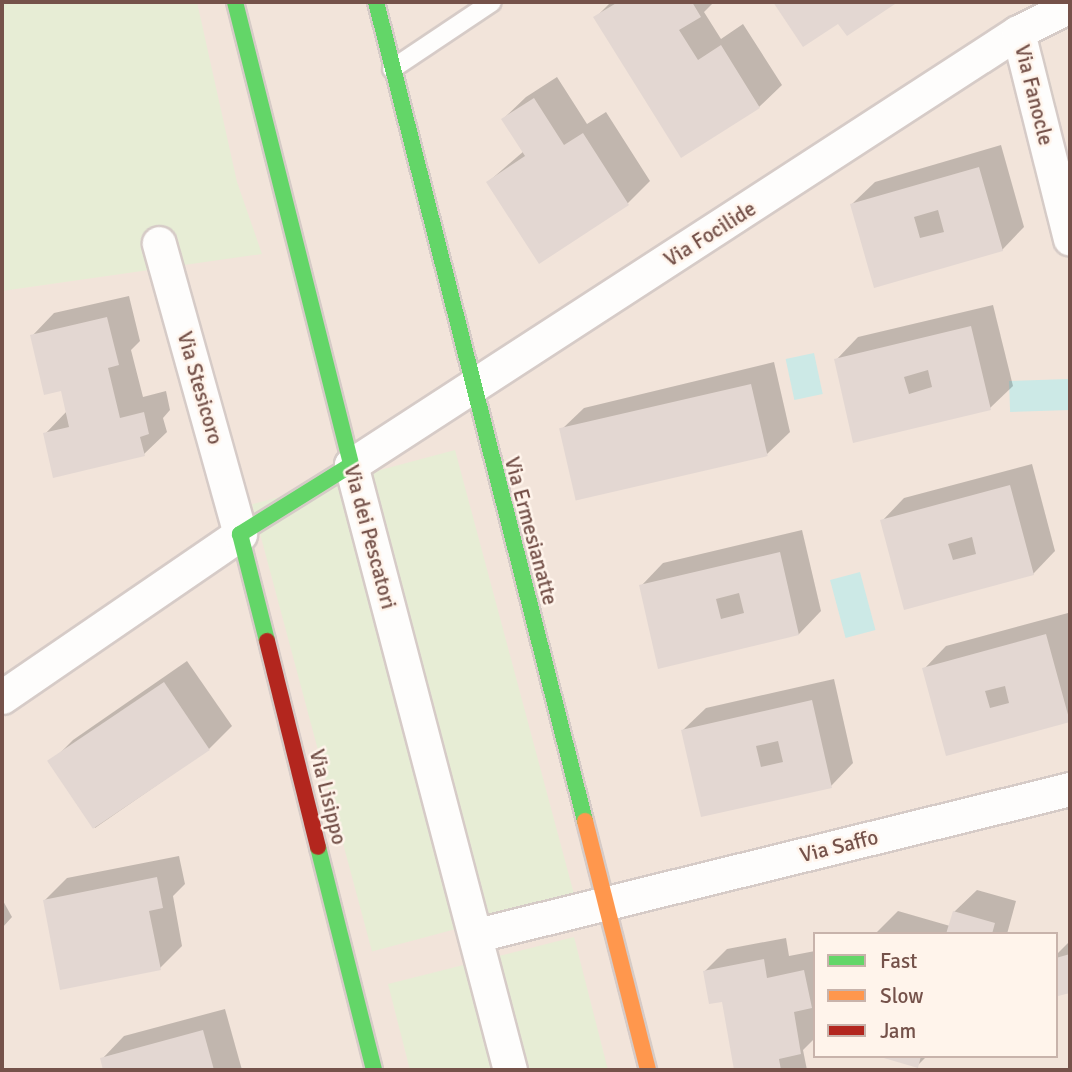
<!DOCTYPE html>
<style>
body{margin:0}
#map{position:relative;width:1072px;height:1072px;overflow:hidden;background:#f7f0ea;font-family:Signika,sans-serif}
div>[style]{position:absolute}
.residential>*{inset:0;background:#f2e4da}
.green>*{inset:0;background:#e7edd5;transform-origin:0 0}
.water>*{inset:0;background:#cce9e6;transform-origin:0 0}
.shadow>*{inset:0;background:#0003}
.building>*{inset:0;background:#e3d7d2;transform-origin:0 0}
.roads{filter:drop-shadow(2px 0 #d6cbc7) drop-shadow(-2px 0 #d6cbc7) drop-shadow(0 2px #d6cbc7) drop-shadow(0 -2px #d6cbc7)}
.lane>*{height:18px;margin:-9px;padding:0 9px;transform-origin:9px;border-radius:9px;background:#fefdfc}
.street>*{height:33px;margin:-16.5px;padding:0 16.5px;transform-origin:16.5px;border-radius:16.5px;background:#fefdfc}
.fast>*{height:16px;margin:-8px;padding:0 8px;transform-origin:8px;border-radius:8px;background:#63d668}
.slow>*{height:16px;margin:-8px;padding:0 8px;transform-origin:8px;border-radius:8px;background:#ff974d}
.jam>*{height:16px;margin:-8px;padding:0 8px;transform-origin:8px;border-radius:8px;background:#b3261e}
span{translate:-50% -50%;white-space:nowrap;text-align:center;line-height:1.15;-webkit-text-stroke:5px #fff4eb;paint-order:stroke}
.street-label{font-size:21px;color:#75524a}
.frame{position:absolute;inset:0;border:4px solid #75524a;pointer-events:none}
.legend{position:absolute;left:813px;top:932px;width:245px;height:126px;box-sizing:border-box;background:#fff4eb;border:2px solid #c8b3ab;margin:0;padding:9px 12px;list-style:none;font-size:21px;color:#75524a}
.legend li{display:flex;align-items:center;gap:14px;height:35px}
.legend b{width:35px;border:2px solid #c8b3ab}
</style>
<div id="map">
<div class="residential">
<div style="clip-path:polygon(evenodd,2px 2px,1070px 2px,1070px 1070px,2px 1070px,2px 2px,815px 934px,1056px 934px,1056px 1056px,815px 1056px,815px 934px)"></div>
</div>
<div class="green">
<div style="clip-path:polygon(2px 2px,197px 2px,237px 182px,262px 254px,2px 291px)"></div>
<div style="left:455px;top:450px;width:463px;height:210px;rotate:75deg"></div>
<div style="clip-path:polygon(574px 937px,608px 1070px,410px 1070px,388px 984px)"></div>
</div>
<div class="water">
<div style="left:814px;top:353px;width:42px;height:29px;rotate:78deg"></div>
<div style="left:1069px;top:379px;width:31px;height:60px;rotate:88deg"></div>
<div style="left:860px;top:572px;width:60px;height:31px;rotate:75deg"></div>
</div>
<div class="shadow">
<div style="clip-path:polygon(611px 2px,714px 2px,704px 12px,721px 39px,743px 24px,782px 85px,759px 107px,595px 18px)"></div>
<div style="clip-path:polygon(775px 2px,894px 2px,847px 33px,839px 21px,803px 45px)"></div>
<div style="clip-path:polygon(557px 77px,587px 124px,606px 112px,650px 181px,628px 203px,539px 261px,488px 182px,524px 151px,503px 119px,526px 97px)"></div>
<div style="clip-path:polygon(1001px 145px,1024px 227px,1002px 250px,875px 286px,852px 204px,875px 182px)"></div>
<div style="clip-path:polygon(129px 296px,140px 341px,131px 350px,143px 397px,166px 391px,170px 410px,163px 418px,167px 432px,144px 454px,45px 434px,67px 411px,62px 389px,32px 336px,54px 313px)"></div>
<div style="clip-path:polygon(993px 305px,1013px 386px,990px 408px,855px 441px,836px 360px,858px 337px)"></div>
<div style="clip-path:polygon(774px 362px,790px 432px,767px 454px,561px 430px,584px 408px)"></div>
<div style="clip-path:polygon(1032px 464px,1055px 551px,1033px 574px,905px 608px,882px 521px,904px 498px)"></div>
<div style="clip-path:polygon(802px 530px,821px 611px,799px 634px,659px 667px,641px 586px,663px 563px)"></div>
<div style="clip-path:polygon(1068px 613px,1070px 719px,947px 754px,924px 669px,946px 646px)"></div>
<div style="clip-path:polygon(187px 661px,232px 726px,209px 749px,95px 828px,51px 762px,73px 740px)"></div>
<div style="clip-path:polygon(834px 679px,853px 763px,831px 786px,702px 815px,683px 730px,706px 708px)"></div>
<div style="clip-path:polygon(179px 856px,185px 884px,173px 896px,182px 946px,160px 968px,45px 900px,67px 878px)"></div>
<div style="clip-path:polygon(977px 890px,1016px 901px,1007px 934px,875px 934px,898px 911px,950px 926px,954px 912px)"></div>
<div style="clip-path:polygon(2px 899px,12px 917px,2px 928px)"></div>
<div style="clip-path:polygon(786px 938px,789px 956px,815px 951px,815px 1038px,803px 1050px,807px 1070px,736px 1070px,723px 1000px,705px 971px,727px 949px)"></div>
<div style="clip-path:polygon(1070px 941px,1070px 991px,1059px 994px,1056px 955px)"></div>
<div style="clip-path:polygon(225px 1009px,242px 1070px,105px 1070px,102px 1059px,124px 1036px)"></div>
<div style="clip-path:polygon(881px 1056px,927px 1056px,917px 1066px)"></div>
</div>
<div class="building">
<div style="clip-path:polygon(618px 2px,692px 2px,701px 17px,679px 30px,698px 60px,721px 45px,760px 108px,681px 158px,593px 17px)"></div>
<div style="clip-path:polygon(773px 2px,893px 2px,895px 4px,847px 36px,838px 24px,803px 47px)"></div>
<div style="clip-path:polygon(534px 98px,564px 145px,583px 133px,629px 205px,539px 264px,486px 182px,525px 156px,501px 119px)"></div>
<div style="clip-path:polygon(evenodd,979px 167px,1003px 251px,874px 288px,850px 204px,979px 167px,938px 210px,944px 232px,920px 238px,914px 217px,938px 210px)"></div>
<div style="clip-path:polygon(107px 317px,119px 365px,108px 368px,120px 418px,144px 412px,149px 434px,140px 437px,145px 456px,53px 478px,43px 433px,69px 427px,61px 391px,44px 395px,30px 335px)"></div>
<div style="clip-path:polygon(evenodd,971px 326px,991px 410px,853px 443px,834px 359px,971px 326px,928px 370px,932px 387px,909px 394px,904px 377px,928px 370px)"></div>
<div style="left:751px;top:384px;width:74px;height:197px;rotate:77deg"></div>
<div style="clip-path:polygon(evenodd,1010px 485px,1034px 575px,904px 610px,880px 520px,1010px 485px,972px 537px,976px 554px,953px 560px,948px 544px,972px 537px)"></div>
<div style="clip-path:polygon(evenodd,780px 552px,799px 635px,658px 669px,639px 585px,780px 552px,739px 593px,744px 613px,721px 619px,716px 599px,739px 593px)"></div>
<div style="clip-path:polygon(evenodd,1046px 634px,1070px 722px,946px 756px,922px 668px,1046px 634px,1005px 686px,1009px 703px,990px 708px,985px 691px,1005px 686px)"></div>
<div style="left:164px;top:682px;width:82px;height:141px;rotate:56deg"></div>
<div style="clip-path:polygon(evenodd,812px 700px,832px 788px,701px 817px,681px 730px,812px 700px,778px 741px,783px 762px,761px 767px,756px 746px,778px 741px)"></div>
<div style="clip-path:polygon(157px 877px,163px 908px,149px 911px,161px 970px,60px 990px,43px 900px)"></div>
<div style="clip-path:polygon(953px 911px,995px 923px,992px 934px,946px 934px)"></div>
<div style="clip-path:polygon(1070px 954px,1070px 993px,1058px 996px,1056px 958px)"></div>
<div style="clip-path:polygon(764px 959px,767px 978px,804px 970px,812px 1008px,794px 1012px,801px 1054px,779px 1059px,781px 1070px,734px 1070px,722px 1002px,709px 1004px,703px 971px)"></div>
<div style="clip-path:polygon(203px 1030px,214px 1070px,103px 1070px,100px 1058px)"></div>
<div style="clip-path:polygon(877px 1056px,921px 1056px,918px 1068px)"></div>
</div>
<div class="roads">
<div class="lane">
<div style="left:392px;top:69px;width:120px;rotate:-33.8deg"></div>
</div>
<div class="street">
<div style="left:1018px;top:32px;width:213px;rotate:75.9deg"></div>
<div style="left:2px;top:697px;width:288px;rotate:-34.4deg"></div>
<div style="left:240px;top:534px;width:302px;rotate:-105.6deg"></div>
<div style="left:477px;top:935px;width:611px;rotate:-13.83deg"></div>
<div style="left:510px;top:1070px;width:626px;rotate:-104.72deg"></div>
<div style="left:351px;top:465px;width:795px;rotate:-32.99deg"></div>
<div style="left:1018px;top:32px;width:58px;rotate:-26.6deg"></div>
</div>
<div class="fast">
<div style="left:235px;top:2px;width:477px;rotate:75.9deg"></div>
<div style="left:351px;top:465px;width:131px;rotate:148.1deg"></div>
<div style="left:240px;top:534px;width:110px;rotate:75.8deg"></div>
<div style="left:376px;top:2px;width:845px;rotate:75.68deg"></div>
<div style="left:318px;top:847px;width:230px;rotate:75.9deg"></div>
</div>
<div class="slow">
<div style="left:585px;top:821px;width:257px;rotate:75.8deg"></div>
</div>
<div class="jam">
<div style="left:267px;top:641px;width:212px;rotate:76.1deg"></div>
</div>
</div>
<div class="street-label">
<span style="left:1034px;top:95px;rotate:76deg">Via Fanocle</span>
<span style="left:710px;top:234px;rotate:-32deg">Via Focilide</span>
<span style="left:200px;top:388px;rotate:74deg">Via Stesicoro</span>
<span style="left:531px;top:531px;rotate:75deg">Via Ermesianatte</span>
<span style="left:370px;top:537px;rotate:75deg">Via dei Pescatori</span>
<span style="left:328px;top:797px;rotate:76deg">Via Lisippo</span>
<span style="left:839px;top:846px;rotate:-14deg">Via Saffo</span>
</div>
<div class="frame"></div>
<ul class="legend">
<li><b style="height:9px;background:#63d668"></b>Fast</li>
<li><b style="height:9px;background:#ff974d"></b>Slow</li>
<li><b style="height:9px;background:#b3261e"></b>Jam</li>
</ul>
</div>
